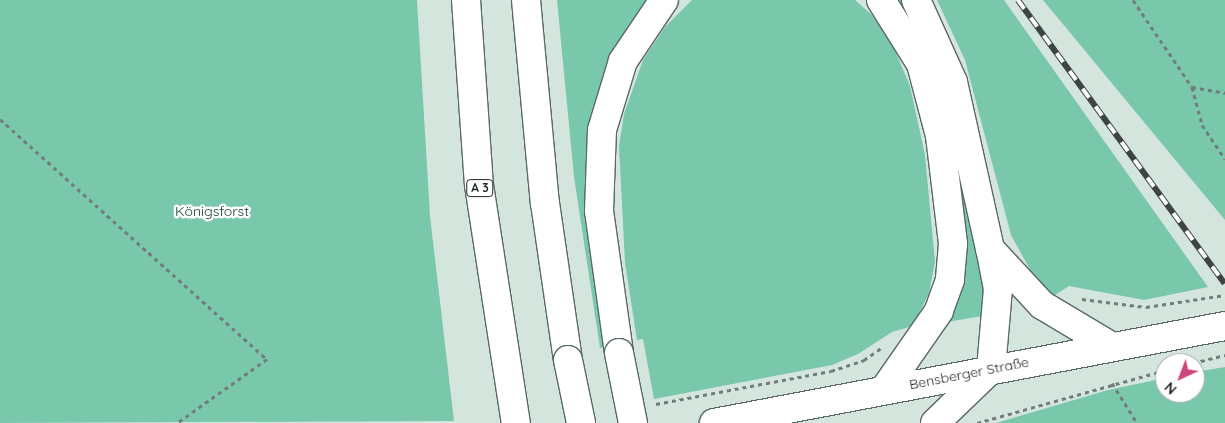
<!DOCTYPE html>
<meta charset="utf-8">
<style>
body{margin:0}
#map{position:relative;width:1225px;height:423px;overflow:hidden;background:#d4e5de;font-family:Quicksand,sans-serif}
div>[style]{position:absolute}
.green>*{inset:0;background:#79c8ac}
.path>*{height:3px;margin-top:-1.5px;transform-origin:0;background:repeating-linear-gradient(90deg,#727d78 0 4px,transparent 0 8px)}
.roads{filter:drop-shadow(1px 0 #596962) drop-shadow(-1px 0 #596962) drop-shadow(0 1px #596962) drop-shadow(0 -1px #596962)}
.secondary>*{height:28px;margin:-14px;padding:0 14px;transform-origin:14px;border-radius:14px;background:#fff}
.motorway>*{height:28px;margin:-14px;padding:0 14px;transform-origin:14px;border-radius:14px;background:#fff}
.rail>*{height:5.5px;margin-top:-2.75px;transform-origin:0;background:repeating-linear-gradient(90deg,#fff 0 11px,#3d4542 0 22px);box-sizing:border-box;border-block:1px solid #3d4542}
.bridges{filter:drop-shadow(1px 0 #596962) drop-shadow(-1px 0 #596962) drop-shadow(0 1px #596962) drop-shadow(0 -1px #596962)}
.motorway-bridge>*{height:28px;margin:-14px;padding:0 14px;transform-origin:14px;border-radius:14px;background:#fff}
span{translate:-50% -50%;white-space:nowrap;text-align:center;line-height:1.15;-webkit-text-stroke:5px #fff;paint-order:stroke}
.shield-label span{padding:1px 4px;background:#fff;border:1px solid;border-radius:4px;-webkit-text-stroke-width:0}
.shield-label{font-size:12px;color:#212725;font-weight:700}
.park-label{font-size:14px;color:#0c3a2c}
.street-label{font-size:14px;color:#212725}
.north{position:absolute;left:1155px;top:353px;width:50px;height:50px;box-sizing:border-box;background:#fff;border:1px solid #a6a9a8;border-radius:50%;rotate:223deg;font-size:14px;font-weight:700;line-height:20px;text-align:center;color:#212725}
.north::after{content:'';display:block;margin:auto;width:18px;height:22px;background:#ce447c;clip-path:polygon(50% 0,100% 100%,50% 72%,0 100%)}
</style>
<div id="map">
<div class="green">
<div style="clip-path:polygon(0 0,417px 0,430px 216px,454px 421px,0 423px)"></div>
<div style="clip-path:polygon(557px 0,653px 0,613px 63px,610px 346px,600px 348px,574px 177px)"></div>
<div style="clip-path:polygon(692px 0,855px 0,872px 15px,894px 48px,910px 86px,925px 155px,935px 262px,929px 293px,913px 326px,892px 332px,858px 354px,832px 365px,654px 399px,643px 339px,637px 340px,625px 263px,619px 146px,624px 114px,643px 60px,665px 27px)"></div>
<div style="clip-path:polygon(894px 0,906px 0,964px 162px,988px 315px,947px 322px,961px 271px)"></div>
<div style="clip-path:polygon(937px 0,1004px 0,1208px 287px,1144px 300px,1069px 286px,1052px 297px,1038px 284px,1011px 235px,965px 60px)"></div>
<div style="clip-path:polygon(1043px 0,1225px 0,1225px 220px)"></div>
<div style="clip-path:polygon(1225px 367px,1225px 423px,996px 423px,1108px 390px,1165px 378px,1165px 393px,1195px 393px,1195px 372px)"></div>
</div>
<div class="path">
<div style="left:1133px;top:0;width:105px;rotate:55.9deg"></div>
<div style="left:1192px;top:87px;width:34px;rotate:10deg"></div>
<div style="left:1192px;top:87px;width:39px;rotate:75deg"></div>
<div style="left:1202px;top:125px;width:41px;rotate:55.9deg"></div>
<div style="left:0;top:119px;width:359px;rotate:42deg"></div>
<div style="left:267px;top:359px;width:110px;rotate:144.6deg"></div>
<div style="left:1082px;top:299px;width:64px;rotate:7.1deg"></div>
<div style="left:1146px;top:307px;width:80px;rotate:-8.6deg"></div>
<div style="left:1193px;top:363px;width:33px;rotate:-14deg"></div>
<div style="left:1112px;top:383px;width:47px;rotate:58deg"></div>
<div style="left:656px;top:404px;width:178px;rotate:-10.7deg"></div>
<div style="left:831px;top:371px;width:35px;rotate:-18deg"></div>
<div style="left:864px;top:360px;width:21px;rotate:-35deg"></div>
<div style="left:977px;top:423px;width:195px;rotate:-15.7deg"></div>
</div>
<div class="roads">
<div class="secondary">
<div style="left:714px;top:423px;width:520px;rotate:-10.75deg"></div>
</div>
<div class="motorway">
<div style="left:466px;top:0;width:185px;rotate:86deg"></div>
<div style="left:479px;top:185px;width:241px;rotate:81.2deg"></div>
<div style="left:526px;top:0;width:204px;rotate:84.7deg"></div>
<div style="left:545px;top:203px;width:159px;rotate:81.7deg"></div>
<div style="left:881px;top:0;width:75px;rotate:58deg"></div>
<div style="left:921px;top:64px;width:74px;rotate:75.2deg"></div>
<div style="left:940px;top:136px;width:109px;rotate:83.1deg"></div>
<div style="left:953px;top:244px;width:36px;rotate:95deg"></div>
<div style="left:950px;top:280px;width:33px;rotate:110deg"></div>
<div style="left:939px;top:311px;width:96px;rotate:124.8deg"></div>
<div style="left:916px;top:0;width:90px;rotate:65.7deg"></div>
<div style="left:953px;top:82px;width:171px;rotate:77.5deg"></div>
<div style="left:990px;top:249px;width:76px;rotate:47.1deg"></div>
<div style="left:1042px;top:305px;width:78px;rotate:30.8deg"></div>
<div style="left:619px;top:353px;width:143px;rotate:-98deg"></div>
<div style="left:599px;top:211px;width:81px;rotate:-87.9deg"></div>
<div style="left:602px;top:130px;width:72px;rotate:-73.1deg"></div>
<div style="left:623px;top:61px;width:73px;rotate:-56.1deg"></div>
<div style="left:935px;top:423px;width:78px;rotate:-44deg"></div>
<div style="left:991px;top:369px;width:80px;rotate:-85deg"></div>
<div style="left:998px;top:289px;width:38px;rotate:-101deg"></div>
</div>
</div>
<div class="rail">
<div style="left:1018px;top:0;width:351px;rotate:53.9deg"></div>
</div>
<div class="bridges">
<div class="motorway-bridge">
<div style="left:619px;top:353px;width:71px;rotate:78.7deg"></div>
<div style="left:568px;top:360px;width:64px;rotate:78.3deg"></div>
</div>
</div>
<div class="shield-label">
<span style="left:480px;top:188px">A 3</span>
</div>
<div class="park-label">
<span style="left:212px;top:211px">Königsforst</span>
</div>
<div class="street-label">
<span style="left:969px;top:373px;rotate:-11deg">Bensberger Straße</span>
</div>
<div class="north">N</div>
</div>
